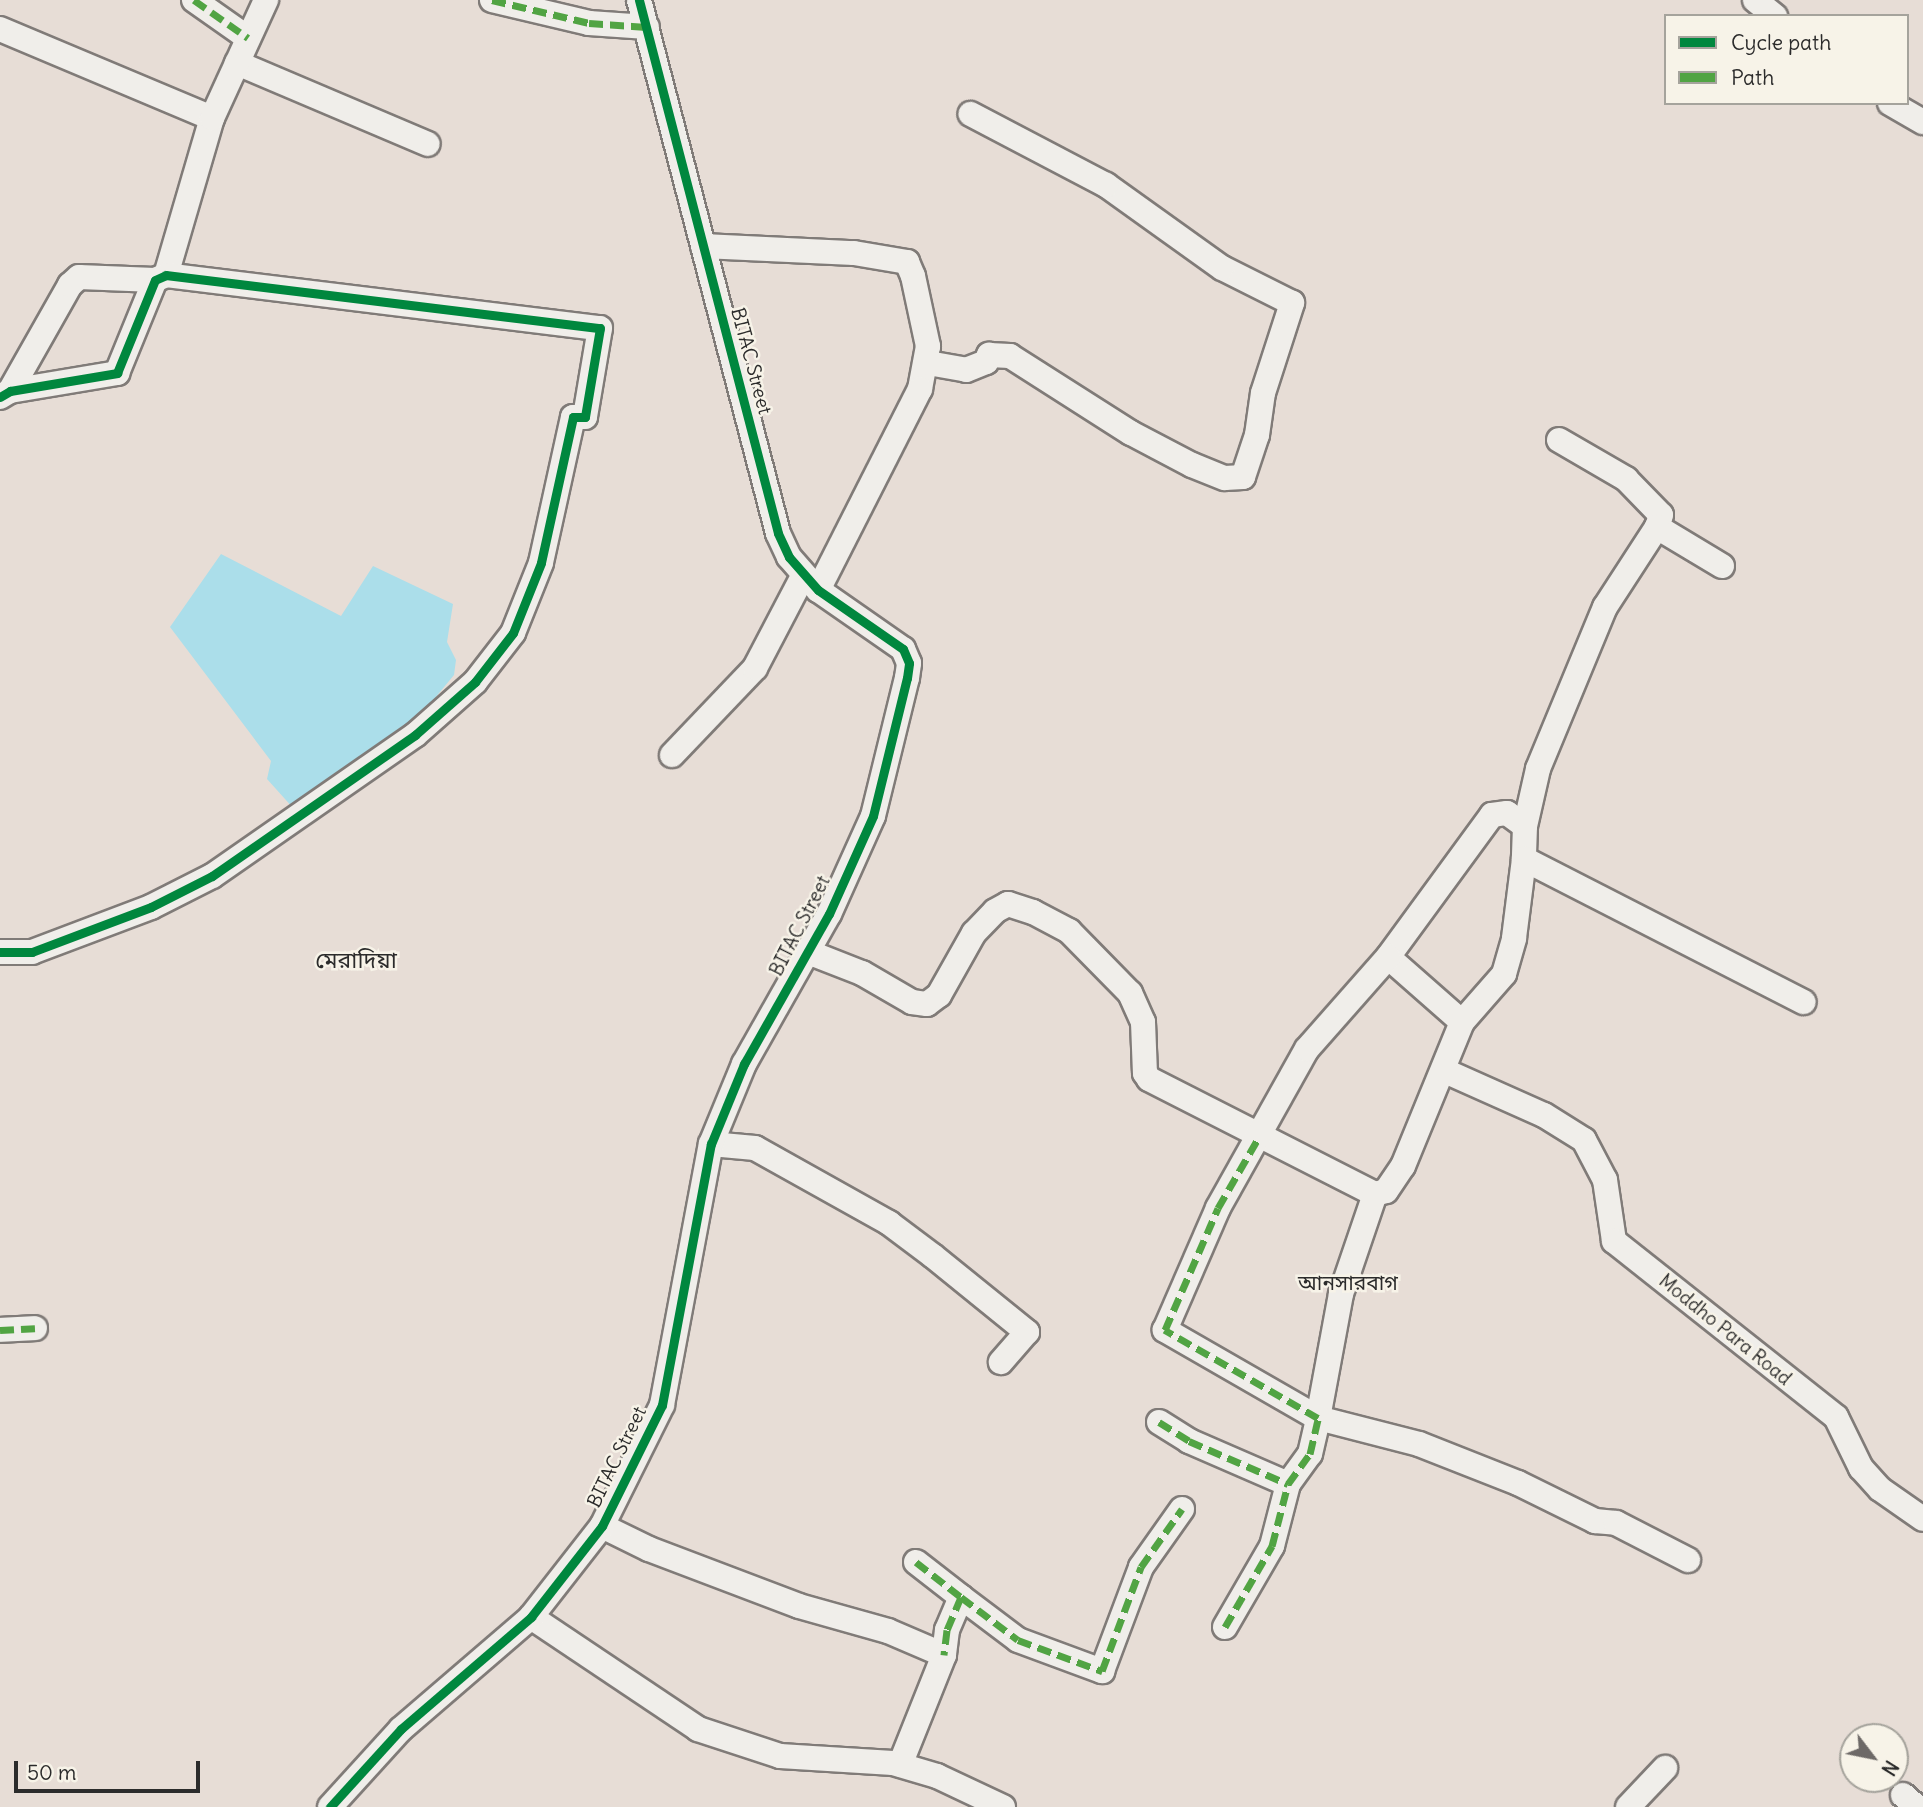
<!DOCTYPE html>
<meta charset="utf-8">
<style>
body{margin:0}
#map{position:relative;width:1923px;height:1807px;overflow:hidden;background:#e7ddd6;font-family:Delius,"Noto Sans Bengali",sans-serif}
div>[style]{position:absolute}
.water>*{inset:0;background:#abdeea}
.roads{filter:drop-shadow(2px 0 #807b78) drop-shadow(-2px 0 #807b78) drop-shadow(0 2px #807b78) drop-shadow(0 -2px #807b78)}
.street>*{height:24px;margin:-12px;padding:0 12px;transform-origin:12px;border-radius:12px;background:#f0eeea}
.quiet>*{height:7px;margin-top:-3.5px;transform-origin:0;background:repeating-linear-gradient(90deg,#51a443 0 14px,transparent 0 21px)}
.cycleway>*{height:9px;margin:-4.5px;padding:0 4.5px;transform-origin:4.5px;border-radius:4.5px;background:#00873e}
span{translate:-50% -50%;white-space:nowrap;text-align:center;line-height:1.15;-webkit-text-stroke:5px #f7f3e8;paint-order:stroke}
.street-label{font-size:19px;color:#2b2b2b}
.neighbourhood-label{font-size:21px;color:#2b2b2b}
.quarter-label{font-size:23px;color:#2b2b2b}
.legend{position:absolute;left:1664px;top:14px;width:245px;height:91px;box-sizing:border-box;background:#f7f3e8;border:2px solid #a5a39c;margin:0;padding:9px 12px;list-style:none;font-size:21px;color:#2b2b2b}
.legend li{display:flex;align-items:center;gap:14px;height:35px}
.legend b{width:35px;border:2px solid #a5a39c}
.north{position:absolute;left:1839px;top:1723px;width:70px;height:70px;box-sizing:border-box;background:#f7f3e8;border:2px solid #a5a39c;border-radius:50%;rotate:122deg;font-size:19px;font-weight:700;line-height:28px;text-align:center;color:#2b2b2b}
.north::after{content:'';display:block;margin:auto;width:24px;height:32px;background:#6d6967;clip-path:polygon(50% 0,100% 100%,50% 72%,0 100%)}
.scale{position:absolute;left:14px;top:1761px;width:186px;height:32px;box-sizing:border-box;border:4px solid #2b2b2b;border-top:0;padding-left:9px;font-size:21px;line-height:24px;white-space:nowrap;color:#2b2b2b;-webkit-text-stroke:5px #f7f3e8;paint-order:stroke}
</style>
<div id="map">
<div class="water">
<div style="clip-path:polygon(221px 554px,341px 616px,373px 566px,453px 604px,447px 642px,456px 660px,454px 675px,406px 733px,348px 766px,341px 777px,294px 809px,267px 779px,271px 761px,170px 627px)"></div>
</div>
<div class="roads">
<div class="street">
<div style="left:194px;top:0;width:66px;rotate:35.1deg"></div>
<div style="left:492px;top:0;width:100px;rotate:13.3deg"></div>
<div style="left:589px;top:23px;width:58px;rotate:3.9deg"></div>
<div style="left:1755px;top:0;width:26px;rotate:39deg"></div>
<div style="left:0;top:29px;width:230px;rotate:22.8deg"></div>
<div style="left:237px;top:63px;width:207px;rotate:23deg"></div>
<div style="left:1890px;top:103px;width:38px;rotate:30deg"></div>
<div style="left:703px;top:246px;width:151px;rotate:2.7deg"></div>
<div style="left:854px;top:253px;width:54px;rotate:9.6deg"></div>
<div style="left:907px;top:262px;width:15px;rotate:67deg"></div>
<div style="left:913px;top:276px;width:72px;rotate:77.9deg"></div>
<div style="left:928px;top:346px;width:44px;rotate:100.5deg"></div>
<div style="left:920px;top:389px;width:225px;rotate:116.9deg"></div>
<div style="left:166px;top:275px;width:164px;rotate:-73.7deg"></div>
<div style="left:212px;top:118px;width:130px;rotate:-65.4deg"></div>
<div style="left:928px;top:363px;width:39px;rotate:10deg"></div>
<div style="left:966px;top:370px;width:22px;rotate:-22deg"></div>
<div style="left:986px;top:362px;width:8px;rotate:-67deg"></div>
<div style="left:989px;top:355px;width:21px;rotate:3deg"></div>
<div style="left:1010px;top:356px;width:143px;rotate:32.5deg"></div>
<div style="left:1131px;top:433px;width:69px;rotate:27.7deg"></div>
<div style="left:1192px;top:465px;width:35px;rotate:22deg"></div>
<div style="left:1225px;top:478px;width:18px;rotate:-3deg"></div>
<div style="left:1243px;top:477px;width:44px;rotate:-71.6deg"></div>
<div style="left:1257px;top:435px;width:42px;rotate:-81.9deg"></div>
<div style="left:1263px;top:393px;width:95px;rotate:-72.1deg"></div>
<div style="left:1292px;top:303px;width:78px;rotate:-153.4deg"></div>
<div style="left:1222px;top:268px;width:143px;rotate:-144.4deg"></div>
<div style="left:1106px;top:185px;width:153px;rotate:-152.3deg"></div>
<div style="left:10px;top:391px;width:122px;rotate:-60.5deg"></div>
<div style="left:70px;top:285px;width:12px;rotate:-42deg"></div>
<div style="left:79px;top:277px;width:76px;rotate:2.3deg"></div>
<div style="left:0;top:397px;width:12px;rotate:-31deg"></div>
<div style="left:10px;top:391px;width:109px;rotate:-9.5deg"></div>
<div style="left:117px;top:373px;width:100px;rotate:-67.8deg"></div>
<div style="left:155px;top:280px;width:12px;rotate:-24deg"></div>
<div style="left:166px;top:275px;width:437px;rotate:7deg"></div>
<div style="left:600px;top:328px;width:90px;rotate:99.6deg"></div>
<div style="left:585px;top:417px;width:12px;rotate:180deg"></div>
<div style="left:573px;top:417px;width:149px;rotate:102.4deg"></div>
<div style="left:541px;top:563px;width:75px;rotate:111.8deg"></div>
<div style="left:513px;top:633px;width:62px;rotate:127.8deg"></div>
<div style="left:475px;top:682px;width:80px;rotate:138.5deg"></div>
<div style="left:415px;top:735px;width:247px;rotate:145.2deg"></div>
<div style="left:212px;top:876px;width:68px;rotate:153.1deg"></div>
<div style="left:151px;top:907px;width:127px;rotate:159.3deg"></div>
<div style="left:32px;top:952px;width:32px;rotate:180deg"></div>
<div style="left:1559px;top:440px;width:78px;rotate:30.2deg"></div>
<div style="left:1626px;top:479px;width:50px;rotate:45.8deg"></div>
<div style="left:1661px;top:515px;width:13px;rotate:108deg"></div>
<div style="left:1722px;top:566px;width:76px;rotate:-149deg"></div>
<div style="left:1657px;top:527px;width:95px;rotate:123deg"></div>
<div style="left:1605px;top:607px;width:175px;rotate:112.5deg"></div>
<div style="left:1538px;top:769px;width:58px;rotate:102.8deg"></div>
<div style="left:1525px;top:826px;width:33px;rotate:92deg"></div>
<div style="left:1524px;top:859px;width:314px;rotate:27.1deg"></div>
<div style="left:672px;top:755px;width:120px;rotate:-46.3deg"></div>
<div style="left:755px;top:668px;width:104px;rotate:-62.4deg"></div>
<div style="left:808px;top:952px;width:58px;rotate:21.3deg"></div>
<div style="left:862px;top:973px;width:58px;rotate:30.1deg"></div>
<div style="left:912px;top:1002px;width:15px;rotate:8deg"></div>
<div style="left:927px;top:1004px;width:15px;rotate:-37deg"></div>
<div style="left:939px;top:995px;width:71px;rotate:-60.6deg"></div>
<div style="left:974px;top:933px;width:30px;rotate:-46deg"></div>
<div style="left:995px;top:911px;width:15px;rotate:-28deg"></div>
<div style="left:1008px;top:904px;width:26px;rotate:18deg"></div>
<div style="left:1033px;top:912px;width:41px;rotate:27.8deg"></div>
<div style="left:1069px;top:931px;width:87px;rotate:45.5deg"></div>
<div style="left:1130px;top:993px;width:32px;rotate:66deg"></div>
<div style="left:1143px;top:1022px;width:51px;rotate:87.8deg"></div>
<div style="left:1145px;top:1073px;width:7px;rotate:56deg"></div>
<div style="left:1149px;top:1079px;width:254px;rotate:27deg"></div>
<div style="left:1375px;top:1194px;width:11px;rotate:-15deg"></div>
<div style="left:1386px;top:1191px;width:30px;rotate:-56deg"></div>
<div style="left:1403px;top:1166px;width:156px;rotate:-67.7deg"></div>
<div style="left:1462px;top:1022px;width:98px;rotate:-138.7deg"></div>
<div style="left:1388px;top:957px;width:176px;rotate:-53.8deg"></div>
<div style="left:1492px;top:815px;width:15px;rotate:-8deg"></div>
<div style="left:1507px;top:813px;width:22px;rotate:36deg"></div>
<div style="left:1462px;top:1022px;width:64px;rotate:-48.8deg"></div>
<div style="left:1504px;top:974px;width:37px;rotate:-74deg"></div>
<div style="left:1514px;top:938px;width:80px;rotate:-82.8deg"></div>
<div style="left:1445px;top:1071px;width:108px;rotate:24deg"></div>
<div style="left:1544px;top:1115px;width:47px;rotate:32deg"></div>
<div style="left:1584px;top:1140px;width:45px;rotate:62.3deg"></div>
<div style="left:1605px;top:1180px;width:62px;rotate:81.6deg"></div>
<div style="left:1614px;top:1241px;width:283px;rotate:38.4deg"></div>
<div style="left:1836px;top:1417px;width:57px;rotate:63.9deg"></div>
<div style="left:1861px;top:1468px;width:28px;rotate:48deg"></div>
<div style="left:1880px;top:1489px;width:52px;rotate:34.9deg"></div>
<div style="left:711px;top:1144px;width:44px;rotate:5.2deg"></div>
<div style="left:755px;top:1148px;width:154px;rotate:29.2deg"></div>
<div style="left:889px;top:1223px;width:55px;rotate:36.9deg"></div>
<div style="left:933px;top:1256px;width:121px;rotate:39deg"></div>
<div style="left:1027px;top:1332px;width:40px;rotate:131deg"></div>
<div style="left:1375px;top:1194px;width:106px;rotate:108.8deg"></div>
<div style="left:1341px;top:1294px;width:126px;rotate:100.5deg"></div>
<div style="left:1318px;top:1418px;width:104px;rotate:14.4deg"></div>
<div style="left:1419px;top:1444px;width:106px;rotate:21.5deg"></div>
<div style="left:1518px;top:1483px;width:86px;rotate:26.3deg"></div>
<div style="left:1595px;top:1521px;width:21px;rotate:5deg"></div>
<div style="left:1616px;top:1523px;width:81px;rotate:27.2deg"></div>
<div style="left:0;top:1330px;width:35px;rotate:-3deg"></div>
<div style="left:1159px;top:1422px;width:36px;rotate:32deg"></div>
<div style="left:1189px;top:1441px;width:108px;rotate:23.5deg"></div>
<div style="left:602px;top:1526px;width:52px;rotate:26.1deg"></div>
<div style="left:649px;top:1549px;width:160px;rotate:20.8deg"></div>
<div style="left:799px;top:1606px;width:92px;rotate:15.7deg"></div>
<div style="left:888px;top:1631px;width:61px;rotate:23.2deg"></div>
<div style="left:944px;top:1655px;width:118px;rotate:111.8deg"></div>
<div style="left:916px;top:1562px;width:57px;rotate:37.9deg"></div>
<div style="left:961px;top:1597px;width:36px;rotate:113deg"></div>
<div style="left:947px;top:1630px;width:25px;rotate:97deg"></div>
<div style="left:961px;top:1597px;width:71px;rotate:37deg"></div>
<div style="left:1018px;top:1640px;width:90px;rotate:20.3deg"></div>
<div style="left:1102px;top:1671px;width:111px;rotate:-69.4deg"></div>
<div style="left:1141px;top:1567px;width:71px;rotate:-54.7deg"></div>
<div style="left:531px;top:1617px;width:201px;rotate:33.8deg"></div>
<div style="left:698px;top:1729px;width:86px;rotate:18.2deg"></div>
<div style="left:780px;top:1756px;width:113px;rotate:3.5deg"></div>
<div style="left:893px;top:1763px;width:46px;rotate:16.5deg"></div>
<div style="left:937px;top:1776px;width:73px;rotate:25.2deg"></div>
<div style="left:1225px;top:1627px;width:94px;rotate:-59.9deg"></div>
<div style="left:1272px;top:1546px;width:64px;rotate:-75.5deg"></div>
<div style="left:1288px;top:1484px;width:37px;rotate:-54deg"></div>
<div style="left:1310px;top:1454px;width:37px;rotate:-77deg"></div>
<div style="left:1318px;top:1418px;width:177px;rotate:-150.1deg"></div>
<div style="left:1165px;top:1330px;width:133px;rotate:-66.5deg"></div>
<div style="left:1218px;top:1208px;width:182px;rotate:-60.8deg"></div>
<div style="left:1307px;top:1049px;width:123px;rotate:-48.6deg"></div>
<div style="left:1903px;top:1795px;width:18px;rotate:41deg"></div>
<div style="left:330px;top:1807px;width:105px;rotate:-47.7deg"></div>
<div style="left:401px;top:1729px;width:172px;rotate:-40.7deg"></div>
<div style="left:531px;top:1617px;width:115px;rotate:-52deg"></div>
<div style="left:602px;top:1526px;width:135px;rotate:-63.6deg"></div>
<div style="left:662px;top:1405px;width:266px;rotate:-79.4deg"></div>
<div style="left:711px;top:1144px;width:87px;rotate:-67.6deg"></div>
<div style="left:744px;top:1064px;width:172px;rotate:-60.5deg"></div>
<div style="left:829px;top:914px;width:107px;rotate:-65.8deg"></div>
<div style="left:873px;top:816px;width:142px;rotate:-76.2deg"></div>
<div style="left:907px;top:678px;width:15px;rotate:-82deg"></div>
<div style="left:909px;top:663px;width:15px;rotate:-113deg"></div>
<div style="left:903px;top:649px;width:103px;rotate:-145.2deg"></div>
<div style="left:818px;top:590px;width:44px;rotate:-131.3deg"></div>
<div style="left:789px;top:557px;width:26px;rotate:-115deg"></div>
<div style="left:778px;top:533px;width:551px;rotate:-104.62deg"></div>
<div style="left:1628px;top:1807px;width:54px;rotate:-46.5deg"></div>
</div>
</div>
<div class="quiet">
<div style="left:194px;top:0;width:66px;rotate:35.1deg"></div>
<div style="left:492px;top:0;width:100px;rotate:13.3deg"></div>
<div style="left:589px;top:23px;width:58px;rotate:3.9deg"></div>
<div style="left:0;top:1330px;width:35px;rotate:-3deg"></div>
<div style="left:1159px;top:1422px;width:36px;rotate:32deg"></div>
<div style="left:1189px;top:1441px;width:108px;rotate:23.5deg"></div>
<div style="left:916px;top:1562px;width:57px;rotate:37.9deg"></div>
<div style="left:961px;top:1597px;width:36px;rotate:113deg"></div>
<div style="left:947px;top:1630px;width:25px;rotate:97deg"></div>
<div style="left:961px;top:1597px;width:71px;rotate:37deg"></div>
<div style="left:1018px;top:1640px;width:90px;rotate:20.3deg"></div>
<div style="left:1102px;top:1671px;width:111px;rotate:-69.4deg"></div>
<div style="left:1141px;top:1567px;width:71px;rotate:-54.7deg"></div>
<div style="left:1225px;top:1627px;width:94px;rotate:-59.9deg"></div>
<div style="left:1272px;top:1546px;width:64px;rotate:-75.5deg"></div>
<div style="left:1288px;top:1484px;width:37px;rotate:-54deg"></div>
<div style="left:1310px;top:1454px;width:37px;rotate:-77deg"></div>
<div style="left:1318px;top:1418px;width:177px;rotate:-150.1deg"></div>
<div style="left:1165px;top:1330px;width:133px;rotate:-66.5deg"></div>
<div style="left:1218px;top:1208px;width:82px;rotate:-60deg"></div>
</div>
<div class="cycleway">
<div style="left:0;top:397px;width:12px;rotate:-31deg"></div>
<div style="left:10px;top:391px;width:109px;rotate:-9.5deg"></div>
<div style="left:117px;top:373px;width:100px;rotate:-67.8deg"></div>
<div style="left:155px;top:280px;width:12px;rotate:-24deg"></div>
<div style="left:166px;top:275px;width:437px;rotate:7deg"></div>
<div style="left:600px;top:328px;width:90px;rotate:99.6deg"></div>
<div style="left:585px;top:417px;width:12px;rotate:180deg"></div>
<div style="left:573px;top:417px;width:149px;rotate:102.4deg"></div>
<div style="left:541px;top:563px;width:75px;rotate:111.8deg"></div>
<div style="left:513px;top:633px;width:62px;rotate:127.8deg"></div>
<div style="left:475px;top:682px;width:80px;rotate:138.5deg"></div>
<div style="left:415px;top:735px;width:247px;rotate:145.2deg"></div>
<div style="left:212px;top:876px;width:68px;rotate:153.1deg"></div>
<div style="left:151px;top:907px;width:127px;rotate:159.3deg"></div>
<div style="left:32px;top:952px;width:32px;rotate:180deg"></div>
<div style="left:330px;top:1807px;width:105px;rotate:-47.7deg"></div>
<div style="left:401px;top:1729px;width:172px;rotate:-40.7deg"></div>
<div style="left:531px;top:1617px;width:115px;rotate:-52deg"></div>
<div style="left:602px;top:1526px;width:135px;rotate:-63.6deg"></div>
<div style="left:662px;top:1405px;width:266px;rotate:-79.4deg"></div>
<div style="left:711px;top:1144px;width:87px;rotate:-67.6deg"></div>
<div style="left:744px;top:1064px;width:172px;rotate:-60.5deg"></div>
<div style="left:829px;top:914px;width:107px;rotate:-65.8deg"></div>
<div style="left:873px;top:816px;width:142px;rotate:-76.2deg"></div>
<div style="left:907px;top:678px;width:15px;rotate:-82deg"></div>
<div style="left:909px;top:663px;width:15px;rotate:-113deg"></div>
<div style="left:903px;top:649px;width:103px;rotate:-145.2deg"></div>
<div style="left:818px;top:590px;width:44px;rotate:-131.3deg"></div>
<div style="left:789px;top:557px;width:26px;rotate:-115deg"></div>
<div style="left:778px;top:533px;width:551px;rotate:-104.62deg"></div>
</div>
<div class="street-label">
<span style="left:751px;top:361px;rotate:75deg">BITAC Street</span>
<span style="left:800px;top:926px;rotate:-63deg">BITAC Street</span>
<span style="left:1725px;top:1330px;rotate:39deg">Moddho Para Road</span>
<span style="left:617px;top:1457px;rotate:-64deg">BITAC Street</span>
</div>
<div class="neighbourhood-label">
<span style="left:1348px;top:1283px">আনসারবাগ</span>
</div>
<div class="quarter-label">
<span style="left:356px;top:960px">মেরাদিয়া</span>
</div>
<ul class="legend">
<li><b style="height:9px;background:#00873e"></b>Cycle path</li>
<li><b style="height:9px;background:#51a443"></b>Path</li>
</ul>
<div class="north">N</div>
<div class="scale">50 m</div>
</div>
